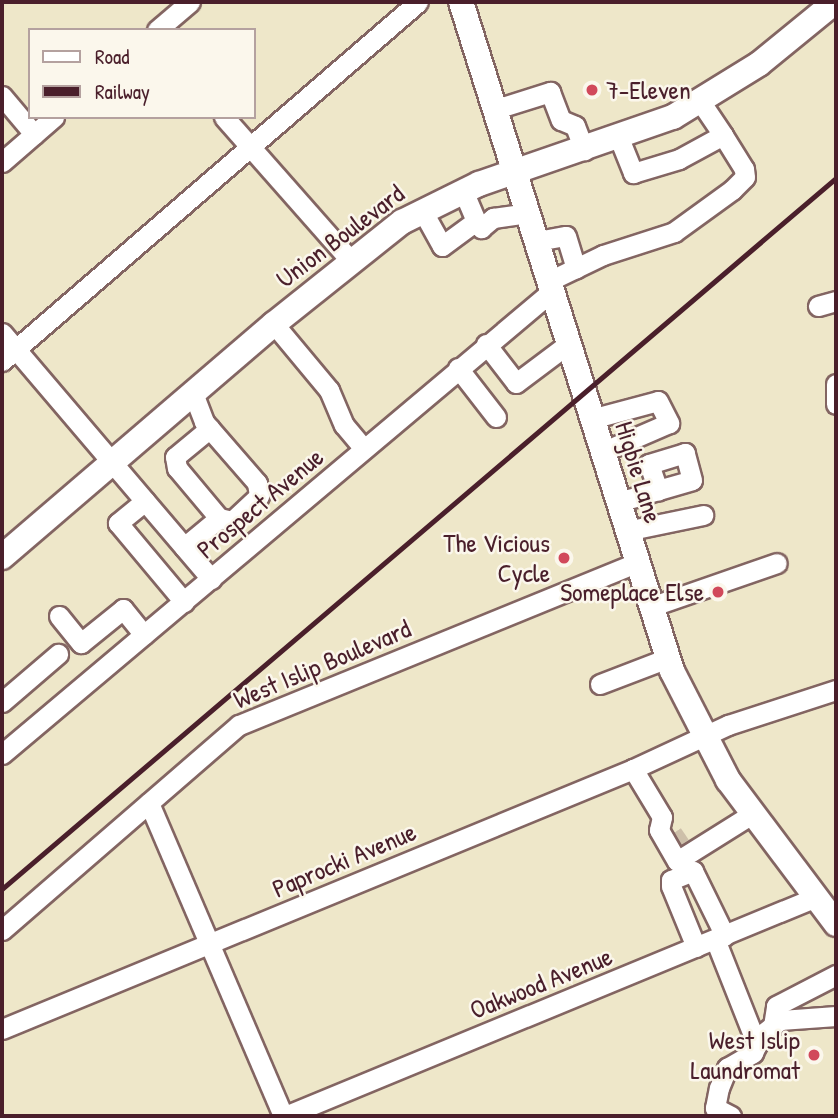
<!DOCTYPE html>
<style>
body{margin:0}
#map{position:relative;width:838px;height:1118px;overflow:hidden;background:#eee7c9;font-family:"Patrick Hand",sans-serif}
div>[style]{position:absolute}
.minor-tunnel>*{height:19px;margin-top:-9.5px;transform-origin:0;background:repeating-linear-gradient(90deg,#cdbfa9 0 19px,transparent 0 29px)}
.roads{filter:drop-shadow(2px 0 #836562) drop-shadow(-2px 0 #836562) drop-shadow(0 2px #836562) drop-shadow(0 -2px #836562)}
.minor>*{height:19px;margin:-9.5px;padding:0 9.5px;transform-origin:9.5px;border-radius:9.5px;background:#fff}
.major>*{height:24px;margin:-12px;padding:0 12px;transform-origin:12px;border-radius:12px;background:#fff}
.rail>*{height:4.5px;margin:-2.25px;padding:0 2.25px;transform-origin:2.25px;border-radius:2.25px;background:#4a1f2b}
.dots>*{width:19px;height:19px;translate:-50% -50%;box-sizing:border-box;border:4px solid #fbf7ec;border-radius:50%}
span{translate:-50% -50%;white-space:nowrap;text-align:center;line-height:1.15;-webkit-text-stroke:5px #fbf7ec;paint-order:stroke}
.poi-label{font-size:26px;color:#4a1f2b}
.left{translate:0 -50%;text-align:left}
.right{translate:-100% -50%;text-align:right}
.street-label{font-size:26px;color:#4a1f2b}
.frame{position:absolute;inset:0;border:4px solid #4a1f2b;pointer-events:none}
.legend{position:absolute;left:28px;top:28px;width:228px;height:91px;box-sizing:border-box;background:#fbf7ec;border:2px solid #b4a19f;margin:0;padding:9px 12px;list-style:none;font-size:21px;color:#4a1f2b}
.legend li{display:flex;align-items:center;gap:14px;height:35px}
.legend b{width:35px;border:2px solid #b4a19f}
</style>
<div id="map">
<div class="minor-tunnel">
<div style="left:673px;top:833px;width:14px;rotate:56deg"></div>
</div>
<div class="roads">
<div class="minor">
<div style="left:157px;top:30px;width:43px;rotate:-40.3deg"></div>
<div style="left:2px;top:96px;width:50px;rotate:49.9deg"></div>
<div style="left:496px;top:109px;width:57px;rotate:-17.5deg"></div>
<div style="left:550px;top:92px;width:30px;rotate:69deg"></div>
<div style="left:561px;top:120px;width:15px;rotate:23deg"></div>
<div style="left:575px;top:126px;width:26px;rotate:69deg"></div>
<div style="left:224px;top:117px;width:192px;rotate:48.6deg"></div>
<div style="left:619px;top:138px;width:38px;rotate:68deg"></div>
<div style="left:633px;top:173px;width:48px;rotate:-16.9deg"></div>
<div style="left:679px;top:159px;width:50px;rotate:-28.6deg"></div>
<div style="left:723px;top:135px;width:40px;rotate:-124deg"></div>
<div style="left:2px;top:162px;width:69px;rotate:-40.9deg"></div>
<div style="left:422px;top:210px;width:41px;rotate:60.9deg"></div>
<div style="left:442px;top:246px;width:42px;rotate:-36.3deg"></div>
<div style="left:476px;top:221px;width:34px;rotate:-113deg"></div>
<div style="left:476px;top:221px;width:9px;rotate:54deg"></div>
<div style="left:481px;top:228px;width:16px;rotate:-40deg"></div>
<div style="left:493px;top:218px;width:35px;rotate:-8deg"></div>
<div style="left:537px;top:241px;width:29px;rotate:-10deg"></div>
<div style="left:566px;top:236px;width:34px;rotate:73deg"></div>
<div style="left:549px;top:281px;width:60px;rotate:-25.7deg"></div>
<div style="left:603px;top:255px;width:75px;rotate:-17.9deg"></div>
<div style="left:674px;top:232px;width:72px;rotate:-35.9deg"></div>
<div style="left:732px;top:190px;width:18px;rotate:-45deg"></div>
<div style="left:745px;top:177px;width:8px;rotate:-97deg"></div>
<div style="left:744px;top:169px;width:40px;rotate:-122deg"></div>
<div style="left:818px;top:306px;width:19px;rotate:-16deg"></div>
<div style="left:274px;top:324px;width:86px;rotate:50.2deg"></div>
<div style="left:329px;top:390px;width:38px;rotate:67deg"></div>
<div style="left:344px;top:425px;width:31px;rotate:50deg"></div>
<div style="left:2px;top:333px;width:323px;rotate:49.6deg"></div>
<div style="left:486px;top:344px;width:49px;rotate:52.4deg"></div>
<div style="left:516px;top:383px;width:65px;rotate:-36.9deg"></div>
<div style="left:2px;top:361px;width:549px;rotate:-40.79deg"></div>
<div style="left:458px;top:368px;width:62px;rotate:52.2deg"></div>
<div style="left:836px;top:384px;width:20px;rotate:90deg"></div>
<div style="left:193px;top:393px;width:31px;rotate:69deg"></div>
<div style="left:204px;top:422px;width:81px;rotate:49deg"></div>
<div style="left:257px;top:483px;width:13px;rotate:81deg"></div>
<div style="left:259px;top:496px;width:37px;rotate:137deg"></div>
<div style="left:232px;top:521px;width:13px;rotate:-167deg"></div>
<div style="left:591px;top:419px;width:69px;rotate:-15deg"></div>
<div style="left:658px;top:401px;width:25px;rotate:63deg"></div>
<div style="left:669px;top:423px;width:73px;rotate:156.6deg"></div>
<div style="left:145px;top:501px;width:35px;rotate:141deg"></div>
<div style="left:118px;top:523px;width:103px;rotate:50.1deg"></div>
<div style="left:617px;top:502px;width:20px;rotate:-15deg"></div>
<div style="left:636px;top:497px;width:23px;rotate:-18deg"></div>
<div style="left:658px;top:490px;width:35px;rotate:-16deg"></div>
<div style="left:692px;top:480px;width:28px;rotate:-105deg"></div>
<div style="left:685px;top:453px;width:38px;rotate:163deg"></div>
<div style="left:649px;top:464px;width:28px;rotate:71deg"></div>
<div style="left:626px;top:531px;width:79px;rotate:-11.7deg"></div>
<div style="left:184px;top:547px;width:45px;rotate:-39.6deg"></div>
<div style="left:219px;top:518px;width:65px;rotate:-130deg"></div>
<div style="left:177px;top:468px;width:11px;rotate:-100deg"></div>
<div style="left:175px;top:457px;width:45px;rotate:-39.6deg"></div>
<div style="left:650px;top:607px;width:134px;rotate:-19.1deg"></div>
<div style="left:59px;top:616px;width:35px;rotate:51deg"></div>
<div style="left:81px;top:643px;width:54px;rotate:-39deg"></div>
<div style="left:123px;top:609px;width:33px;rotate:51deg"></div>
<div style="left:600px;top:684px;width:73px;rotate:-20.9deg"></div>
<div style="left:2px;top:702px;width:74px;rotate:-40.6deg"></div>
<div style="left:2px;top:754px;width:719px;rotate:-40.09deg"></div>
<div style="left:633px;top:769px;width:56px;rotate:58.9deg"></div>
<div style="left:662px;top:817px;width:13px;rotate:103deg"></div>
<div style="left:659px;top:830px;width:36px;rotate:60deg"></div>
<div style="left:677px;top:861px;width:89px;rotate:-32.1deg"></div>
<div style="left:149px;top:803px;width:340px;rotate:66.8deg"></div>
<div style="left:2px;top:930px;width:313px;rotate:-40.9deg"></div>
<div style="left:239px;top:725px;width:429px;rotate:-22.2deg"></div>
<div style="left:715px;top:939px;width:114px;rotate:68.4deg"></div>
<div style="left:696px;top:947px;width:66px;rotate:-112.3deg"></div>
<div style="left:671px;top:886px;width:6px;rotate:-90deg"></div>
<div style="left:671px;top:880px;width:24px;rotate:-22deg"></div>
<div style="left:693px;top:871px;width:72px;rotate:63.8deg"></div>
<div style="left:773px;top:1026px;width:20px;rotate:-81deg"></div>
<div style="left:776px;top:1006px;width:68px;rotate:-27.3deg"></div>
<div style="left:2px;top:1029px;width:682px;rotate:-22.39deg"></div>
<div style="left:633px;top:769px;width:105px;rotate:-24.9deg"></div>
<div style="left:728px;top:725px;width:114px;rotate:-18deg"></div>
<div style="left:285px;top:1116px;width:574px;rotate:-22.41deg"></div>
<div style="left:731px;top:1116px;width:18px;rotate:-153deg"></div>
<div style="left:715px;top:1108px;width:20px;rotate:-79deg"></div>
<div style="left:719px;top:1088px;width:22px;rotate:-68deg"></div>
<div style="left:727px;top:1068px;width:30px;rotate:-30deg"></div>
<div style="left:753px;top:1053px;width:20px;rotate:-66deg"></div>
<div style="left:761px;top:1035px;width:24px;rotate:-38deg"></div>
<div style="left:780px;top:1020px;width:56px;rotate:-4.1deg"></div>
</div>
<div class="major">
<div style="left:461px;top:2px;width:701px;rotate:72.49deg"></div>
<div style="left:672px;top:671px;width:123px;rotate:62.8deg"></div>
<div style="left:728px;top:780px;width:180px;rotate:53.1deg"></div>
<div style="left:2px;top:557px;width:358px;rotate:-40.6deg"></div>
<div style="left:274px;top:324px;width:164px;rotate:-38.6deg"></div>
<div style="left:402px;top:222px;width:86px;rotate:-26.3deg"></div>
<div style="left:479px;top:184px;width:205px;rotate:-19.1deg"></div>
<div style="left:673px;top:117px;width:101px;rotate:-31.6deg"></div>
<div style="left:759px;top:64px;width:98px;rotate:-39.2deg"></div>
</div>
</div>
<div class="rail">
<div style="left:2px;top:889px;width:1096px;rotate:-40.45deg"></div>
</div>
<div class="dots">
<div style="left:592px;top:90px;background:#d1495b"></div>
<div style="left:564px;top:558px;background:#d1495b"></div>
<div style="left:718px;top:592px;background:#d1495b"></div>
<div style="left:814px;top:1055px;background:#d1495b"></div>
</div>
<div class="poi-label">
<span class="left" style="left:606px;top:90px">7-Eleven</span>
<span class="right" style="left:550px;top:558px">The Vicious<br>Cycle</span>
<span class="right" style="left:704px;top:592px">Someplace Else</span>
<span class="right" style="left:800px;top:1055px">West Islip<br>Laundromat</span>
</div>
<div class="street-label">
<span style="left:340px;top:236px;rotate:-37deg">Union Boulevard</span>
<span style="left:639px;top:472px;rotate:73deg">Higbie Lane</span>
<span style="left:260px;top:503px;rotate:-40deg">Prospect Avenue</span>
<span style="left:322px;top:664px;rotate:-23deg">West Islip Boulevard</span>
<span style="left:344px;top:860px;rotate:-23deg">Paprocki Avenue</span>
<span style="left:541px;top:983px;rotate:-22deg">Oakwood Avenue</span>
</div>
<div class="frame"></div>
<ul class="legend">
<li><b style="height:9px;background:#fff"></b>Road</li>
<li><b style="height:9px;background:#4a1f2b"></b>Railway</li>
</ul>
</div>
